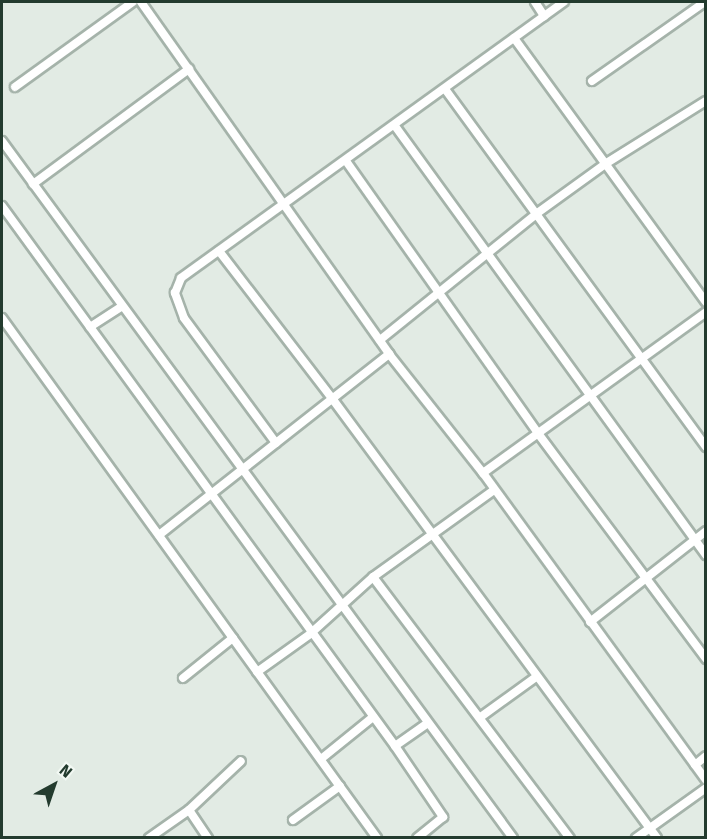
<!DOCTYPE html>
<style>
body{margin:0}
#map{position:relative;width:707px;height:839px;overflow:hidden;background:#e2ebe4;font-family:"Fira Sans",sans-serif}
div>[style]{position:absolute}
.roads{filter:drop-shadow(2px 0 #a5b3aa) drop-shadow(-2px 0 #a5b3aa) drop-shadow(0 2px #a5b3aa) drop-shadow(0 -2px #a5b3aa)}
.minor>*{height:8px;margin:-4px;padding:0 4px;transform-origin:4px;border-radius:4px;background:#fff}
span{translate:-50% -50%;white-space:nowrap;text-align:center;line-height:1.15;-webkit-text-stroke:4.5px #f2f8f3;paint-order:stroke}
.frame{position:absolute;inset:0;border:3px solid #233b2e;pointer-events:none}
.north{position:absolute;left:24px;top:755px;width:60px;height:60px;-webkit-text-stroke:4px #f2f8f3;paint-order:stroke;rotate:40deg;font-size:16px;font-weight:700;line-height:24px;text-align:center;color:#233b2e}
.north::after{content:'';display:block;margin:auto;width:21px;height:27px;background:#233b2e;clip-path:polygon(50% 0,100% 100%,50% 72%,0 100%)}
</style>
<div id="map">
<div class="roads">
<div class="minor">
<div style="left:141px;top:2px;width:431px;rotate:54.8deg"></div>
<div style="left:389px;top:354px;width:152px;rotate:51.7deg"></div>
<div style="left:483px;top:473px;width:379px;rotate:54deg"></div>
<div style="left:535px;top:2px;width:17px;rotate:57deg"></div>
<div style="left:514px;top:38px;width:326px;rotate:54deg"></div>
<div style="left:592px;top:81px;width:138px;rotate:-35deg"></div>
<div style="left:15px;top:87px;width:145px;rotate:-35.8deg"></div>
<div style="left:445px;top:89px;width:443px;rotate:53.9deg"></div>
<div style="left:395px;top:126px;width:530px;rotate:54.06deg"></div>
<div style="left:2px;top:141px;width:864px;rotate:53.75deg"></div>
<div style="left:346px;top:161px;width:332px;rotate:54.8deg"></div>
<div style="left:537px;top:432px;width:283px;rotate:53.3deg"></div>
<div style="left:33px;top:184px;width:194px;rotate:-36.4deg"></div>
<div style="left:2px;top:206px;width:668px;rotate:53.95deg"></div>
<div style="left:395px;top:746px;width:39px;rotate:-35deg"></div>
<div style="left:219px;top:251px;width:189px;rotate:52.5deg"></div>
<div style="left:334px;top:401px;width:543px;rotate:53.53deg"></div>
<div style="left:2px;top:318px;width:641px;rotate:54.2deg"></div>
<div style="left:90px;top:327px;width:38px;rotate:-33deg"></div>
<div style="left:380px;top:340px;width:201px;rotate:-38.9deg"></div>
<div style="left:536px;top:214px;width:85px;rotate:-35.9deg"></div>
<div style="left:605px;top:164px;width:119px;rotate:-32deg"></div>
<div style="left:276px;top:443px;width:155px;rotate:-126.4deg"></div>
<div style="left:184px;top:318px;width:27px;rotate:-110deg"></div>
<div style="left:175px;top:293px;width:16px;rotate:-68deg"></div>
<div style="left:181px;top:278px;width:472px;rotate:-35.8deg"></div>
<div style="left:483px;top:473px;width:275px;rotate:-35.8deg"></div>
<div style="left:159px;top:535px;width:293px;rotate:-38.2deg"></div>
<div style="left:373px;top:577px;width:327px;rotate:53deg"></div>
<div style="left:590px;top:622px;width:147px;rotate:-38.1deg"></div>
<div style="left:257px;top:672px;width:65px;rotate:-35.6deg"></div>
<div style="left:310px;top:634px;width:85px;rotate:-42.1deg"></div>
<div style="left:373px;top:577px;width:149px;rotate:-35.7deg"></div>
<div style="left:183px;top:678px;width:64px;rotate:-38.7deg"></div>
<div style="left:482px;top:716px;width:67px;rotate:-35.8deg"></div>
<div style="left:395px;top:746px;width:86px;rotate:55.9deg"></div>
<div style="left:443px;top:817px;width:33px;rotate:141deg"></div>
<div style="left:321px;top:759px;width:67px;rotate:-38.9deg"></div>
<div style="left:695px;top:765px;width:14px;rotate:-39deg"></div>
<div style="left:189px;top:810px;width:34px;rotate:56deg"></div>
<div style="left:293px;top:820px;width:58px;rotate:-35.9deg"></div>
<div style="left:149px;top:838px;width:49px;rotate:-35deg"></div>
<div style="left:189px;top:810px;width:71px;rotate:-43.3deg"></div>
<div style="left:636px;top:838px;width:86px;rotate:-35.5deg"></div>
</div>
</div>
<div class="frame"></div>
<div class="north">N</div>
</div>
